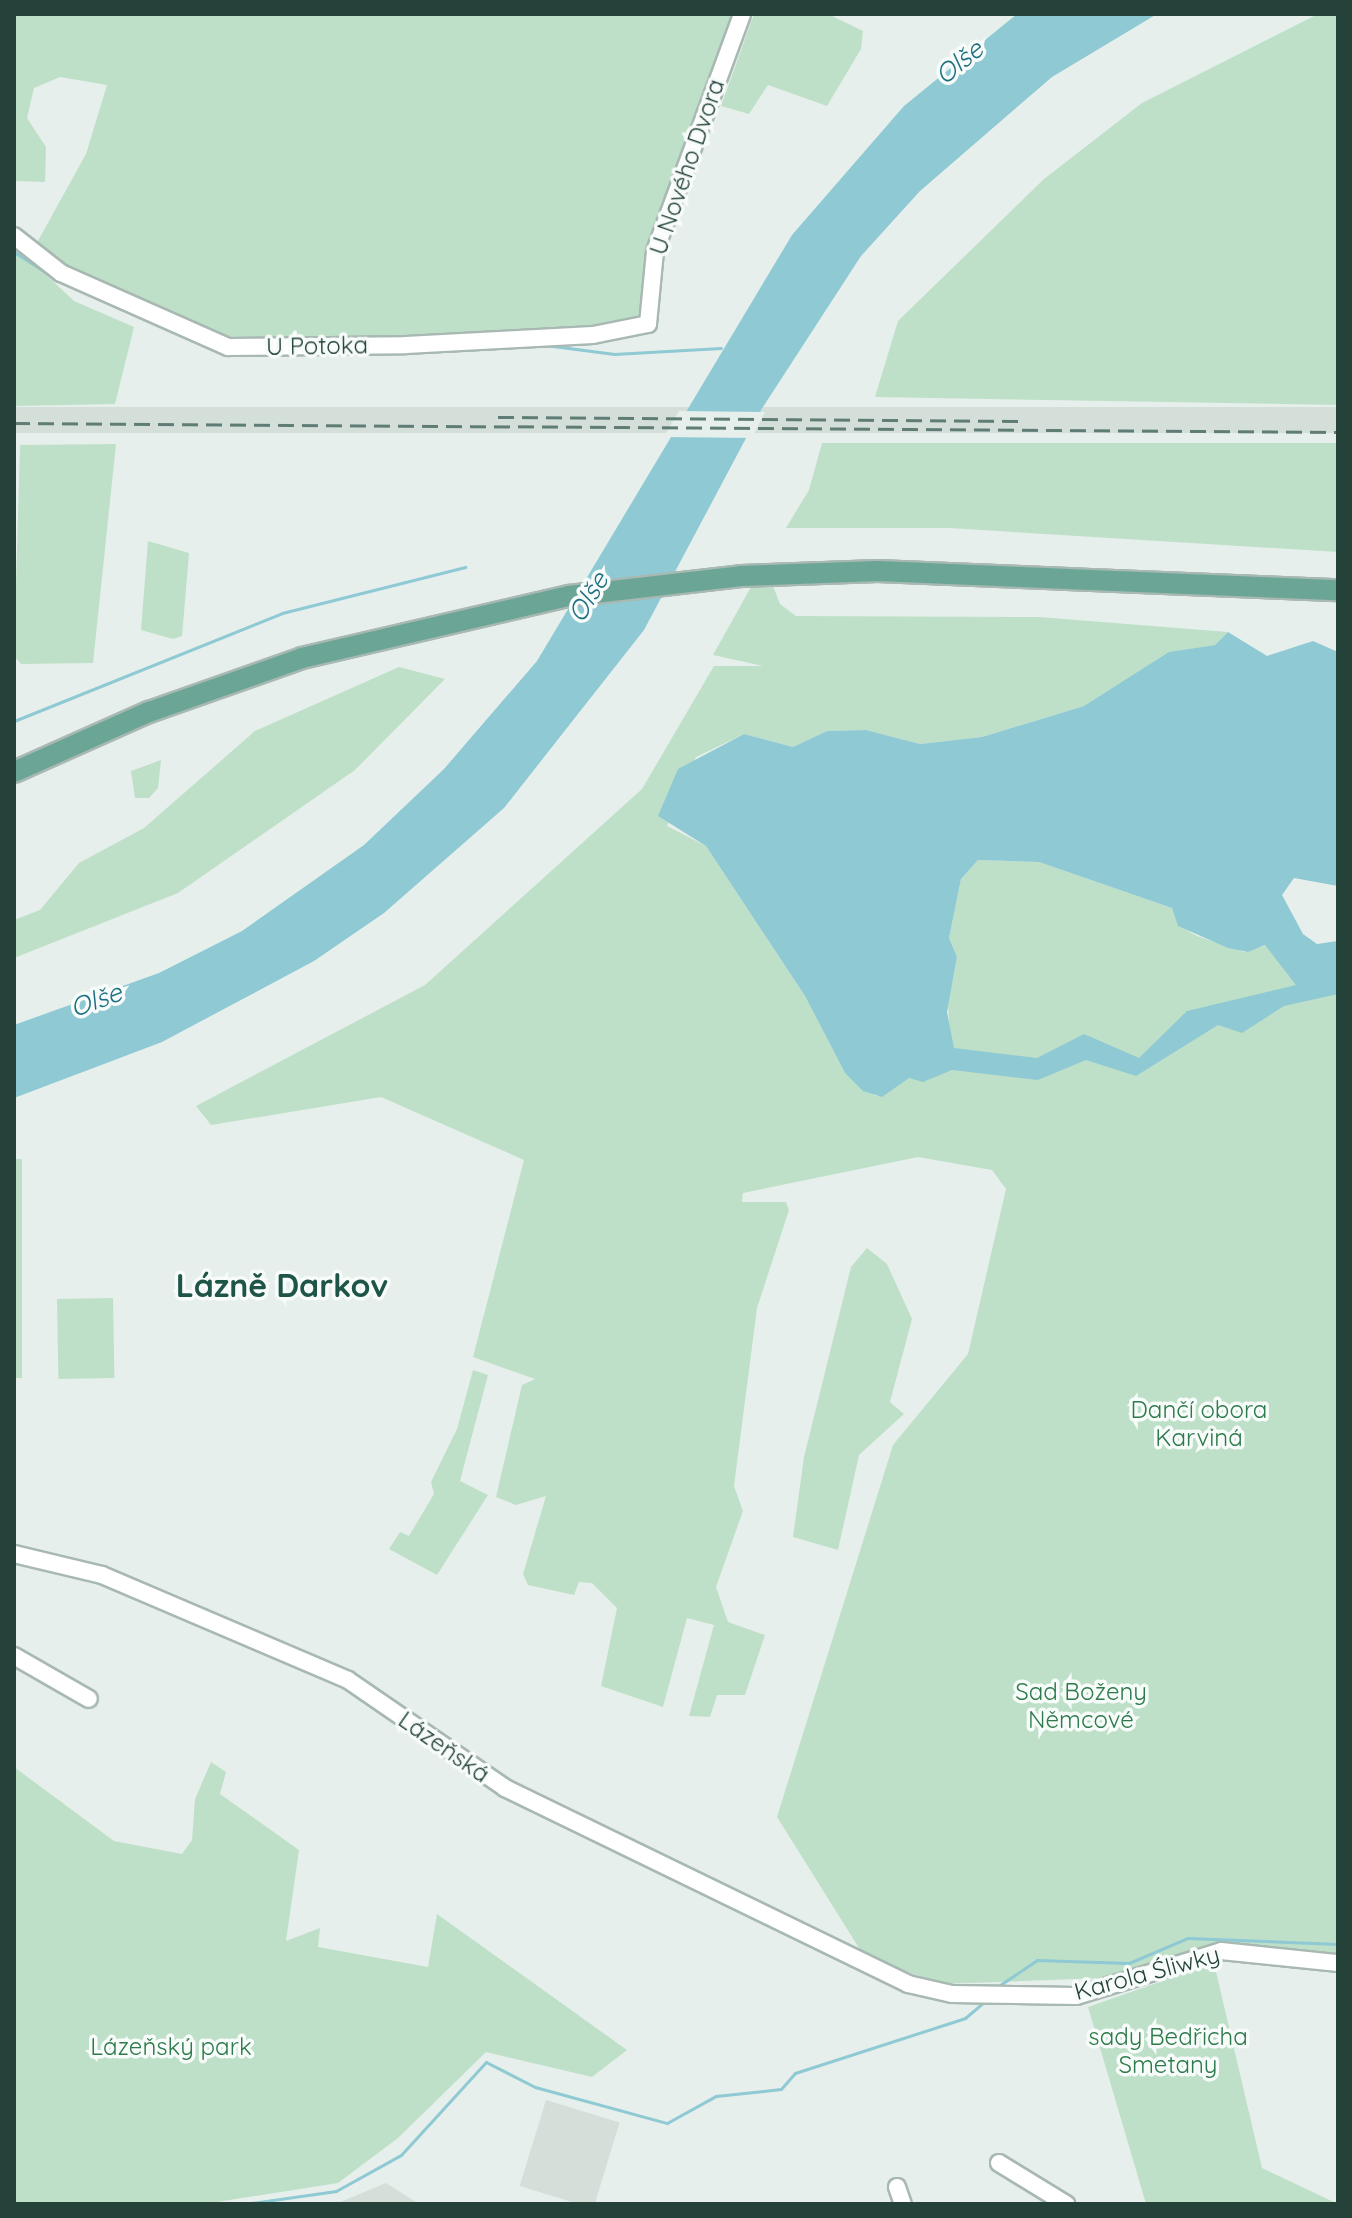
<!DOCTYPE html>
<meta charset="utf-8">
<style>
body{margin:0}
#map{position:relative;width:1352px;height:2218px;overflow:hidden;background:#e6efeb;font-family:Quicksand,sans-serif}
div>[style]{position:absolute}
.built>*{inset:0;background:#d4dfda;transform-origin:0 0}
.green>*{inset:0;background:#bfe0c8;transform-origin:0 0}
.water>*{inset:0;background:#8ec9d4}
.pier>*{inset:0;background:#e6efeb}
.stream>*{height:3px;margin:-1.5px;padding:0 1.5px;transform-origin:1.5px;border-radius:1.5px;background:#8ec9d4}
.roads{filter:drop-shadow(2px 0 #a8b8b2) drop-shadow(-2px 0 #a8b8b2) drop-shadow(0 2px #a8b8b2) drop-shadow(0 -2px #a8b8b2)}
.minor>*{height:16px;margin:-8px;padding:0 8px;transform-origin:8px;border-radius:8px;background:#fff}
.major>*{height:20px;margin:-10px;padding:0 10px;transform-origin:10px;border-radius:10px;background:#6aa596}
.rail>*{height:3px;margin-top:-1.5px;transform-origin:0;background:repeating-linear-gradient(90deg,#5f7d75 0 16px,transparent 0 24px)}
span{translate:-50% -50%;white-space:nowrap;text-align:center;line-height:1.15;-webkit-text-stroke:7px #f7fbf9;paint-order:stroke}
.street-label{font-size:24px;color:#24423a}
.park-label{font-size:24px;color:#2d7a4b}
.water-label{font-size:26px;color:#1c6f80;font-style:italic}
.district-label{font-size:32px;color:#1f5548;font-weight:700}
.frame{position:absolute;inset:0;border:16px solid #24423a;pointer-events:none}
</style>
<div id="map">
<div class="built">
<div style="left:14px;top:407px;width:1324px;height:26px"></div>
<div style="left:546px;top:2100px;width:77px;height:90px;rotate:17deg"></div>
<div style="clip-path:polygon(386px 2183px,419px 2204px,331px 2204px,338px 2203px)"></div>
</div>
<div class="green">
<div style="clip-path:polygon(14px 14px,742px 14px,655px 251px,648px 324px,228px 347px,61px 273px,34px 248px,86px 154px,107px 85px,60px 77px,34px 88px,27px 118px,46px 147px,45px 182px,14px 181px)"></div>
<div style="clip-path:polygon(754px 14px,828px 14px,863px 31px,861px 49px,827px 106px,768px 85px,749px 114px,721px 106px)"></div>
<div style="clip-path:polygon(1318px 14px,1338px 14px,1338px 405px,875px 397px,898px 321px,1044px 179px,1142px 103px)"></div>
<div style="clip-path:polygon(14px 245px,74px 301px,134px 327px,115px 404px,14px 406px)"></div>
<div style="clip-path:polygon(822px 443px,1338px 443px,1338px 552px,949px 528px,786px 528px,809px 490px)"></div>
<div style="clip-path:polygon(116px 444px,93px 663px,21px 664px,14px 656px,20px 445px)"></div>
<div style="clip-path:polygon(148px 541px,189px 553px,182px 636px,173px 639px,141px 630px)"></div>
<div style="clip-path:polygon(773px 586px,780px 604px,796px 616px,1039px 617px,1228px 632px,1215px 645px,1172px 652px,1084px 706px,982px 737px,920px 744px,866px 730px,827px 731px,793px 747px,744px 734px,696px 757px,667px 826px,706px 846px,805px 996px,845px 1073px,876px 1096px,909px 1078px,952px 1070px,948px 1005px,957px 957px,949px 938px,961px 879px,978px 860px,1039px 862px,1172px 908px,1179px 926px,1197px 936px,1244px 952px,1267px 945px,1296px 982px,1338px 994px,1338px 1954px,1225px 1943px,1103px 1978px,941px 1984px,864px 1956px,777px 1817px,893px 1445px,968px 1354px,1006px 1189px,992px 1170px,918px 1157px,743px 1193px,742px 1202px,786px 1202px,789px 1210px,757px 1308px,734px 1486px,743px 1511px,716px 1587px,728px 1622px,765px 1635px,745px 1695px,717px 1695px,710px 1717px,689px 1716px,714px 1625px,687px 1618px,663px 1707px,601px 1686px,617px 1608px,592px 1583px,579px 1582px,574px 1595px,528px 1585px,523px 1574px,546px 1496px,516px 1505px,496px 1497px,522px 1385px,535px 1379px,473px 1357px,524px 1160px,381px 1097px,211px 1125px,196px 1106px,425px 985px,642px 789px,714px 666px,763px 666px,713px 655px,751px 587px)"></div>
<div style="clip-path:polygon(399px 667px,445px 679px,355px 770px,178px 893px,14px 958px,14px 920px,40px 910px,79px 863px,144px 828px,255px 731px)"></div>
<div style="clip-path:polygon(161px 760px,158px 788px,149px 798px,135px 798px,131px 771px)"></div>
<div style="left:22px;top:1159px;width:219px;height:9px;rotate:90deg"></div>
<div style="clip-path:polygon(867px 1248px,887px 1264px,912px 1319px,890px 1402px,904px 1414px,859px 1455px,838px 1550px,793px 1537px,804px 1457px,851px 1267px)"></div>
<div style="left:113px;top:1298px;width:80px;height:56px;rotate:89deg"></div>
<div style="clip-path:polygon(473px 1370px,488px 1375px,460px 1481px,488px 1495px,437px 1575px,389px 1549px,400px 1532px,409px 1536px,434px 1494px,431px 1482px,457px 1429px)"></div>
<div style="clip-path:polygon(211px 1762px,226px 1772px,220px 1794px,299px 1850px,286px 1941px,320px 1928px,318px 1947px,428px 1967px,437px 1914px,627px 2050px,592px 2077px,486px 2052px,398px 2138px,338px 2183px,204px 2204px,14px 2204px,14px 1767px,114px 1841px,182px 1854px,192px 1840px,195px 1799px)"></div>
<div style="clip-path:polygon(1214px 1963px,1262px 2168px,1338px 2204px,1146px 2204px,1088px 2007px)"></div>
</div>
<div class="water">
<div style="clip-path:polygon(1017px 14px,1157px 14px,1052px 77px,920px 191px,861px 256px,761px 410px,644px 630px,504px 808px,384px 913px,314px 961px,162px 1042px,14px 1098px,14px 1025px,159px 973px,242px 931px,364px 845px,444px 769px,537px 661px,792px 235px,904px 106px)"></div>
<div style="clip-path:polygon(evenodd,1228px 632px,1267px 656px,1313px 641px,1338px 652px,1338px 886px,1294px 878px,1282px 895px,1303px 934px,1317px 944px,1338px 941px,1338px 994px,1284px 1006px,1242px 1033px,1218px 1025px,1136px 1076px,1086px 1060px,1038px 1080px,952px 1070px,923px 1082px,909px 1078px,882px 1097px,863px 1091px,845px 1073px,805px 996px,706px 846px,658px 816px,678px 769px,744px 734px,793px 747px,827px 731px,866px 730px,920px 744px,982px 737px,1084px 706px,1169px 652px,1215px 645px,1228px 632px,978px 860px,1039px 862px,1172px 908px,1178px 926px,1228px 948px,1248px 952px,1265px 945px,1296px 985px,1187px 1011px,1139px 1058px,1084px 1034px,1037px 1058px,954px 1048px,947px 1012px,957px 957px,949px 938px,961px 879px,978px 860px)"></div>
</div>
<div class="pier">
<div style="clip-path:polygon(679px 411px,765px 412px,752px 438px,664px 437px)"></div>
</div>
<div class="stream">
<div style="left:14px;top:252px;width:56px;rotate:32.6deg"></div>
<div style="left:545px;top:345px;width:70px;rotate:7.4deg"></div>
<div style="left:614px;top:354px;width:107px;rotate:-3.2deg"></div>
<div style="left:262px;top:354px;width:104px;rotate:-0.6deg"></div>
<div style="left:14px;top:721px;width:289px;rotate:-21.9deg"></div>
<div style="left:282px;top:613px;width:189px;rotate:-14.1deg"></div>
<div style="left:997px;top:1987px;width:48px;rotate:-34deg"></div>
<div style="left:1037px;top:1960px;width:92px;rotate:1.9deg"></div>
<div style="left:1129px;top:1963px;width:64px;rotate:-23deg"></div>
<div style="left:1188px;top:1938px;width:150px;rotate:2.3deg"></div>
<div style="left:244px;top:2204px;width:93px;rotate:-8deg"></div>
<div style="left:336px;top:2191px;width:74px;rotate:-29deg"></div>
<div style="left:401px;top:2155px;width:126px;rotate:-47.6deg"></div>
<div style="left:486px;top:2062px;width:55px;rotate:27deg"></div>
<div style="left:535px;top:2087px;width:137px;rotate:15.3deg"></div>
<div style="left:667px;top:2123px;width:56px;rotate:-28.9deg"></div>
<div style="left:716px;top:2096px;width:65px;rotate:-6.1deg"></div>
<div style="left:781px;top:2089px;width:21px;rotate:-49deg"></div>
<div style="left:795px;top:2073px;width:179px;rotate:-17.9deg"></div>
<div style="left:965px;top:2018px;width:25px;rotate:-40deg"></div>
</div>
<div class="roads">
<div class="minor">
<div style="left:14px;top:236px;width:60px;rotate:38.2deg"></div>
<div style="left:61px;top:273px;width:183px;rotate:23.9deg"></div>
<div style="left:228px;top:347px;width:178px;rotate:-0.6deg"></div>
<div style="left:406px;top:345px;width:187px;rotate:-3.1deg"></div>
<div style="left:593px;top:335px;width:56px;rotate:-11.3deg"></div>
<div style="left:648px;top:324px;width:73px;rotate:-84.5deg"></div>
<div style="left:655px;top:251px;width:252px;rotate:-69.8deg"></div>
<div style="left:14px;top:1554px;width:90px;rotate:13.4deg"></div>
<div style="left:102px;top:1575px;width:267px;rotate:23.1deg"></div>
<div style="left:348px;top:1680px;width:191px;rotate:34.5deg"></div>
<div style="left:505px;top:1788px;width:448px;rotate:25.9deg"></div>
<div style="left:908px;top:1984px;width:45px;rotate:12.8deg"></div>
<div style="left:952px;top:1994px;width:124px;rotate:0.9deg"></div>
<div style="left:1076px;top:1996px;width:152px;rotate:-17.2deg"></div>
<div style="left:1221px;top:1951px;width:118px;rotate:5.9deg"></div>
<div style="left:14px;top:1656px;width:86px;rotate:29.8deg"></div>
<div style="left:999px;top:2163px;width:79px;rotate:31.5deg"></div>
<div style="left:897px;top:2187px;width:18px;rotate:71deg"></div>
</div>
<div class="major">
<div style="left:14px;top:772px;width:148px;rotate:-24deg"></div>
<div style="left:149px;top:712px;width:162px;rotate:-19.4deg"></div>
<div style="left:302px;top:658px;width:274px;rotate:-13.1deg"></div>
<div style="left:569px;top:596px;width:173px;rotate:-6.6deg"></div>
<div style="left:741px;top:576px;width:137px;rotate:-2.1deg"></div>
<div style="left:878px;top:571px;width:460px;rotate:2.4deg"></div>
</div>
</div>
<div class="rail">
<div style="left:498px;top:417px;width:520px;rotate:0.44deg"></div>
<div style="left:14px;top:423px;width:1324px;rotate:0.39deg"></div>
</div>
<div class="street-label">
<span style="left:687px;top:167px;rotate:-71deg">U Nového Dvora</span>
<span style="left:317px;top:346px;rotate:-1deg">U Potoka</span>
<span style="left:444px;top:1747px;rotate:35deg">Lázeňská</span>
<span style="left:1147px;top:1973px;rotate:-15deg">Karola Śliwky</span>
</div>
<div class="park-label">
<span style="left:1199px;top:1424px">Dančí obora<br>Karviná</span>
<span style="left:1081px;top:1706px">Sad Boženy<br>Němcové</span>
<span style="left:1168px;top:2051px">sady Bedřicha<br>Smetany</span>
<span style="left:171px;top:2047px">Lázeňský park</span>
</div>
<div class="water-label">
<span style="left:959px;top:62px;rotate:-39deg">Olše</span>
<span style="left:588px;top:597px;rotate:-59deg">Olše</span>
<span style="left:96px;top:1000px;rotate:-20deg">Olše</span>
</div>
<div class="district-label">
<span style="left:282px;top:1285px">Lázně Darkov</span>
</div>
<div class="frame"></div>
</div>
